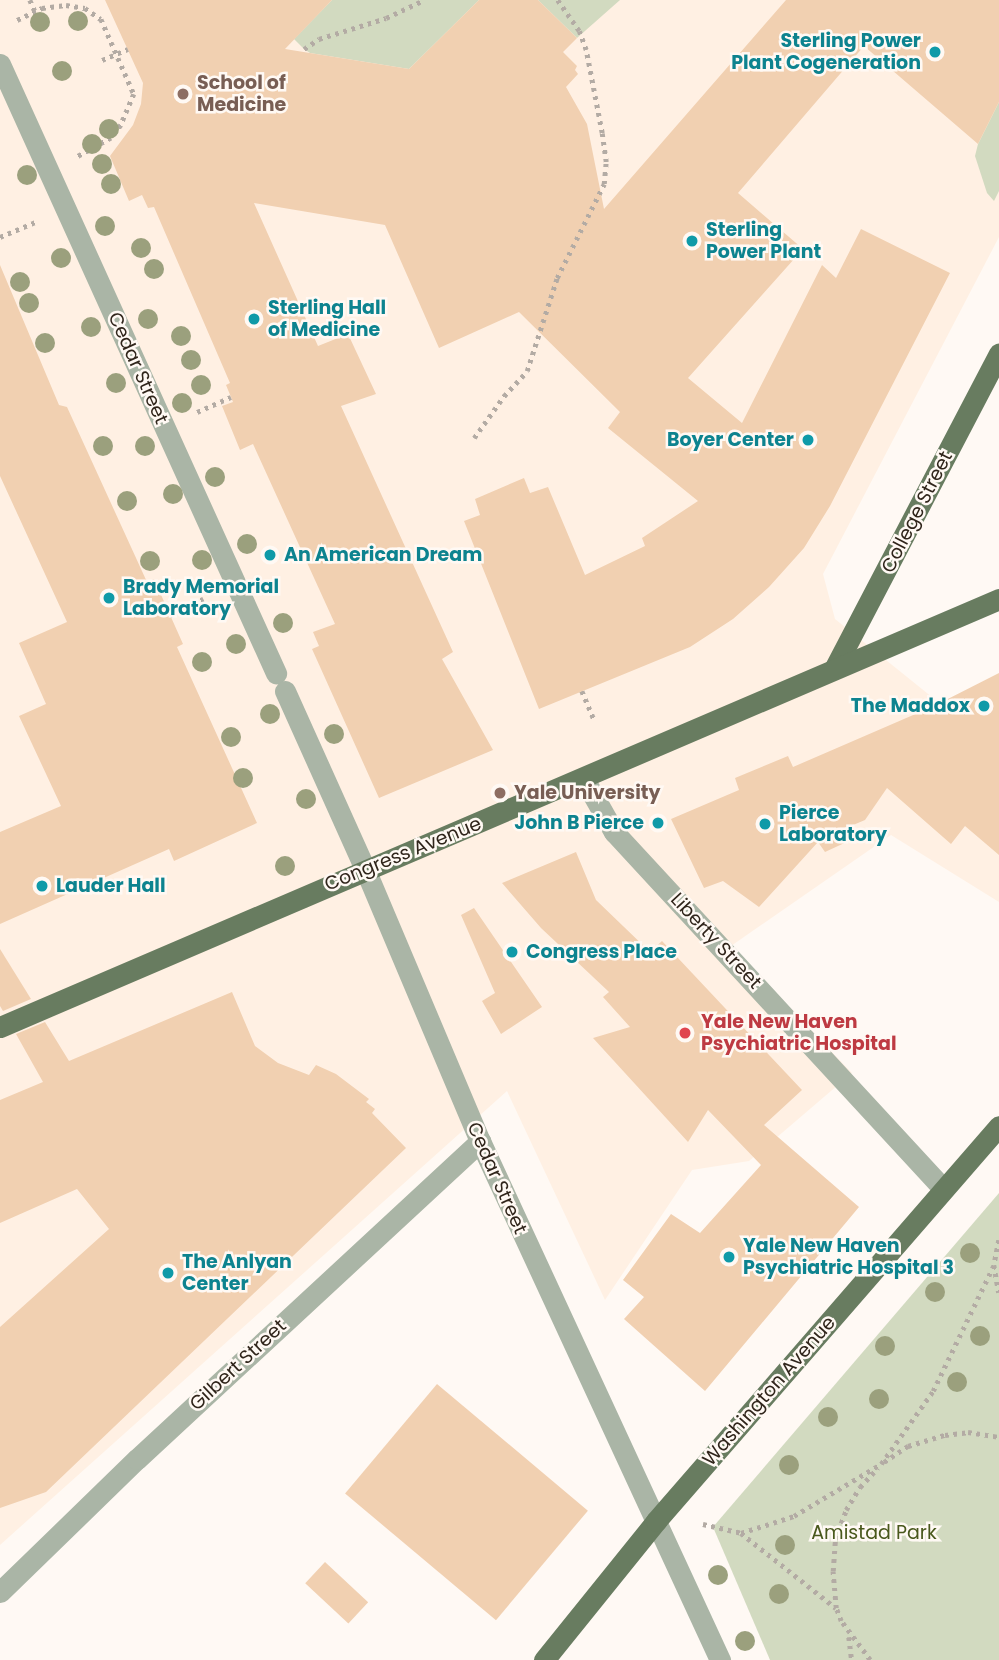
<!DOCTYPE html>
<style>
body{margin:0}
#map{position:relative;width:999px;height:1660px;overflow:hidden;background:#fff9f4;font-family:Poppins,sans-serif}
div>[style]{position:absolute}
.built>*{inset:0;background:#fff0e3}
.green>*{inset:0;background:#d2dac0}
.building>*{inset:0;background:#f1d0b1;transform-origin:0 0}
.path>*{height:4.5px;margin-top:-2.25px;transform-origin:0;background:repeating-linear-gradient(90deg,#b3aba4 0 3.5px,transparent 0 8.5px)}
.minor>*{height:21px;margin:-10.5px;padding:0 10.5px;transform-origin:10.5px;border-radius:10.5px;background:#aab5a6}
.major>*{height:21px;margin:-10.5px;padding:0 10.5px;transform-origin:10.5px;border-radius:10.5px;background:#687c60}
.trees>*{width:20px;height:20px;margin:-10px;border-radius:50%;background:#9ba07d}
.dots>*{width:19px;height:19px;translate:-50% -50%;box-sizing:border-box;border:4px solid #fff9f4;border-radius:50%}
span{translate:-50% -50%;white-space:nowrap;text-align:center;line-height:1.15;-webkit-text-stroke:5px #fff9f4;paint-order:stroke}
.culture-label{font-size:19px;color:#0d838f;font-weight:700}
.right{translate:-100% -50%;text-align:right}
.left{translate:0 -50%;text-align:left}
.education-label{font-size:19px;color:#785e54;font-weight:700}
.street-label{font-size:19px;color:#30251b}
.health-label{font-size:19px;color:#be3a42;font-weight:700}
.park-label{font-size:19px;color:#49581c}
</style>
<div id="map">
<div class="built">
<div style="clip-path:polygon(0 0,999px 0,999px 237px,823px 574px,835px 619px,999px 751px,999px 902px,891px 835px,731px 946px,852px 1073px,749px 1161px,692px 1170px,605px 1300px,507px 1091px,0 1545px)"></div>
</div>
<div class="green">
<div style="clip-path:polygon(332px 0,479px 0,409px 69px,310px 53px,304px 49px,294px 39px)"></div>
<div style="clip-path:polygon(538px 0,620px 0,577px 38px)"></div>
<div style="clip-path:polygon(999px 102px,999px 191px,994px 201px,987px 193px,975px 156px,978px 144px)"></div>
<div style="clip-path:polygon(999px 1193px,999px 1660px,770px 1660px,713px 1527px)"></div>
</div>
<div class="building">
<div style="clip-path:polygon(105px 0,332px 0,285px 49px,409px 69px,479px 0,538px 0,577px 38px,563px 52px,577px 66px,575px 70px,578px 74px,566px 87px,587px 124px,604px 209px,786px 0,999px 0,999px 102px,978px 144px,864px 46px,738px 193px,803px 249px,688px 378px,742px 423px,822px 265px,836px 278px,861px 229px,950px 273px,830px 506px,804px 548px,769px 587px,733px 619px,690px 647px,539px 709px,464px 521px,480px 515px,475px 499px,524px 478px,530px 493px,548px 487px,585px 575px,645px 546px,642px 538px,698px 501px,608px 428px,620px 412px,519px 312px,439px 348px,385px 225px,254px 203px,318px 346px,348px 334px,376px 394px,341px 406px,453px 652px,442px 659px,493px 750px,379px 798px,312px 649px,319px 646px,313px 632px,335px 624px,253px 444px,240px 450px,222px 406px,233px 402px,226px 385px,230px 383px,154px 207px,148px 208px,142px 195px,129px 201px,110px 156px,133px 125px,141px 104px,143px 83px)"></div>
<div style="clip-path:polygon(0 265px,59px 405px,67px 407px,147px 582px,154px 579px,183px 644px,177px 647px,257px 823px,174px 861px,169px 849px,0 924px,0 832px,61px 806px,19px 716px,46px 704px,19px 643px,67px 622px,0 476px)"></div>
<div style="clip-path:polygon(999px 673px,999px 855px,965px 826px,951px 844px,887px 788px,865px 820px,846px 828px,851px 840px,825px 852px,818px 842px,759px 907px,723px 881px,704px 888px,671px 819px,739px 790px,735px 778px,788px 756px,793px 767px,934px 706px)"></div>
<div style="clip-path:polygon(576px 852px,596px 900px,650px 952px,662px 941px,802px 1090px,764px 1125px,859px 1207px,705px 1391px,624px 1319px,644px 1297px,623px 1280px,671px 1214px,700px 1233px,761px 1165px,708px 1110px,688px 1142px,593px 1038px,630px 1027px,603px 997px,609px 992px,541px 928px,502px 883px)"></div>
<div style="clip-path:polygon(474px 908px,542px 1007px,501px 1034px,482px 1001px,495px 993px,461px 915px)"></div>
<div style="clip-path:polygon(0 949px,31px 999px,3px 1011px,0 1006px)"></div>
<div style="clip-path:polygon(232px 992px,255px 1046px,278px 1063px,309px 1075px,316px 1065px,336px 1074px,369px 1099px,366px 1102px,375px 1109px,372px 1113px,406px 1148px,46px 1492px,0 1508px,0 1327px,109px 1229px,77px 1189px,0 1223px,0 1100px,43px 1082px,16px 1034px,45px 1022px,69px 1061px)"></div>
<div style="left:437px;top:1384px;width:197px;height:143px;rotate:40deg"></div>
<div style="left:325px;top:1562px;width:59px;height:29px;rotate:43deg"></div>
</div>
<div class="path">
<div style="left:30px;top:0;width:12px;rotate:66deg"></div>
<div style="left:17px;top:20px;width:28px;rotate:-26deg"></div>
<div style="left:42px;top:8px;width:24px;rotate:-7deg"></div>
<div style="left:66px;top:5px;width:19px;rotate:9deg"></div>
<div style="left:85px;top:8px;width:19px;rotate:35deg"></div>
<div style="left:101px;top:19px;width:82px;rotate:66.3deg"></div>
<div style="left:134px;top:94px;width:34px;rotate:113deg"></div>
<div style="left:121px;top:125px;width:16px;rotate:128deg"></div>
<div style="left:111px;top:138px;width:38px;rotate:151deg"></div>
<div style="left:304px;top:49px;width:18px;rotate:-34deg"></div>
<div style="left:319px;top:39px;width:70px;rotate:-17.4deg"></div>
<div style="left:386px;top:18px;width:42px;rotate:-25.3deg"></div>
<div style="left:102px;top:60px;width:28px;rotate:-23deg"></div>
<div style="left:0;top:237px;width:39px;rotate:-23deg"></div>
<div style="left:197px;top:412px;width:37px;rotate:-24deg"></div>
<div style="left:474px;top:438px;width:52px;rotate:-54.5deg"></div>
<div style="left:504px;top:396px;width:34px;rotate:-47deg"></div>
<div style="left:527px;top:371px;width:98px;rotate:-72.1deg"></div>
<div style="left:557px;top:278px;width:105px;rotate:-63.4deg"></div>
<div style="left:604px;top:184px;width:22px;rotate:-85deg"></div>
<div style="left:606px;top:162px;width:29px;rotate:-98deg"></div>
<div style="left:602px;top:133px;width:85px;rotate:-100.9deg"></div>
<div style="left:586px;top:50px;width:20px;rotate:-110deg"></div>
<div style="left:579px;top:31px;width:38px;rotate:-125deg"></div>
<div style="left:170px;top:615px;width:37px;rotate:-26deg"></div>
<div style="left:582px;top:691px;width:33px;rotate:67deg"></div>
<div style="left:999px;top:1240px;width:25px;rotate:101deg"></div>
<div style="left:994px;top:1265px;width:28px;rotate:80deg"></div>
<div style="left:884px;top:1462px;width:29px;rotate:-34deg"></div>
<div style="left:908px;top:1446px;width:39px;rotate:-17deg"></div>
<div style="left:945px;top:1435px;width:23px;rotate:-7deg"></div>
<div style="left:968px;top:1432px;width:31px;rotate:9deg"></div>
<div style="left:703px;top:1524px;width:39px;rotate:13deg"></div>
<div style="left:741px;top:1533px;width:121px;rotate:38.3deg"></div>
<div style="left:741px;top:1533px;width:56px;rotate:-17.8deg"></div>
<div style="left:794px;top:1516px;width:101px;rotate:-30.9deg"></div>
<div style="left:881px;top:1464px;width:90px;rotate:-54.5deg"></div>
<div style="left:933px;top:1391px;width:140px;rotate:-64.2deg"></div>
<div style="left:849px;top:1637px;width:23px;rotate:83deg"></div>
<div style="left:870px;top:1660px;width:49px;rotate:-126.6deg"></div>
<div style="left:841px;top:1621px;width:14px;rotate:-111deg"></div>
<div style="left:836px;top:1608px;width:37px;rotate:-95deg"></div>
<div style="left:833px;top:1571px;width:32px;rotate:-86deg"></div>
<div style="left:835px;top:1539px;width:31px;rotate:-69deg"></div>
<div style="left:846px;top:1510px;width:27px;rotate:-59deg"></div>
<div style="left:860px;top:1487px;width:26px;rotate:-47deg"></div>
</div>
<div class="minor">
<div style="left:0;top:64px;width:669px;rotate:65.62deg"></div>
<div style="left:285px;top:691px;width:195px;rotate:65.8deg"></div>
<div style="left:365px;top:869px;width:295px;rotate:67.1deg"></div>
<div style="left:480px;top:1141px;width:572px;rotate:65.18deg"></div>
<div style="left:584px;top:779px;width:61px;rotate:60.5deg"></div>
<div style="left:614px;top:832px;width:485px;rotate:47.3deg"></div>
<div style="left:0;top:1592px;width:191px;rotate:-44.2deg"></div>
<div style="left:137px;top:1459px;width:468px;rotate:-42.8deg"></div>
</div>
<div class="major">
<div style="left:834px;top:669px;width:356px;rotate:-62.4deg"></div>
<div style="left:0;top:1027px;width:1087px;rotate:-23.19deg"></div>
<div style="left:544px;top:1660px;width:179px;rotate:-51.1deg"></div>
<div style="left:656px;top:1521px;width:523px;rotate:-49.03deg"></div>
</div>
<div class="trees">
<div style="left:78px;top:21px"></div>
<div style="left:40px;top:22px"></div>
<div style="left:62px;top:71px"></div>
<div style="left:109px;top:129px"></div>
<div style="left:92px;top:144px"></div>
<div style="left:102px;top:164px"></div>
<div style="left:27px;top:175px"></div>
<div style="left:111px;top:184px"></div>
<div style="left:105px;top:226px"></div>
<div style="left:141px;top:248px"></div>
<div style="left:61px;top:258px"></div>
<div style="left:154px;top:269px"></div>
<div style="left:20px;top:282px"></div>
<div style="left:29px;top:303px"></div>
<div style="left:148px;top:319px"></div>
<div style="left:91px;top:327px"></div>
<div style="left:181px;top:336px"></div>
<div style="left:45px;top:343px"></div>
<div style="left:191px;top:360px"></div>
<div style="left:116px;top:383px"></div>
<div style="left:201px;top:385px"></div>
<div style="left:182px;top:403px"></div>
<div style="left:103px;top:446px"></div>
<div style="left:145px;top:446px"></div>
<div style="left:215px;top:477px"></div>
<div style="left:173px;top:494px"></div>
<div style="left:127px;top:501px"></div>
<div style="left:247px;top:544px"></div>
<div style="left:202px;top:560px"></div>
<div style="left:150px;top:561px"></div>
<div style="left:283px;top:623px"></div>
<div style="left:236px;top:644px"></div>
<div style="left:202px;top:662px"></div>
<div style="left:270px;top:714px"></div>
<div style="left:334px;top:734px"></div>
<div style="left:231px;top:737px"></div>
<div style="left:243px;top:778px"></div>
<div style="left:306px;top:799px"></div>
<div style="left:285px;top:866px"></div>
<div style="left:970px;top:1253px"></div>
<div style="left:935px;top:1292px"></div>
<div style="left:980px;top:1336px"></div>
<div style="left:885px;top:1346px"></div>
<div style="left:957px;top:1382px"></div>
<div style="left:879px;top:1399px"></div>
<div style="left:828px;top:1417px"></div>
<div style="left:789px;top:1465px"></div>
<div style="left:785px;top:1545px"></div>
<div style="left:718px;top:1575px"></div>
<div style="left:779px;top:1594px"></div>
<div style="left:745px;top:1641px"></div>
</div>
<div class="dots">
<div style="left:935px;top:52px;background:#0f9aa8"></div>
<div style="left:183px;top:94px;background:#8d6e63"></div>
<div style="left:692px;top:241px;background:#0f9aa8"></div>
<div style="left:254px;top:319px;background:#0f9aa8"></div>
<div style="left:808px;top:440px;background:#0f9aa8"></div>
<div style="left:270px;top:555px;background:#0f9aa8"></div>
<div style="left:109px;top:598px;background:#0f9aa8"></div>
<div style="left:984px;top:706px;background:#0f9aa8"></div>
<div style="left:500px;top:793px;background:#8d6e63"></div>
<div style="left:658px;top:823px;background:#0f9aa8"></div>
<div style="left:765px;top:824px;background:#0f9aa8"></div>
<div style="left:42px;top:886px;background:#0f9aa8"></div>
<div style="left:512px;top:952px;background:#0f9aa8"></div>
<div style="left:685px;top:1033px;background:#e0444e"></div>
<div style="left:729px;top:1257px;background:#0f9aa8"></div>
<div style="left:168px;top:1273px;background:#0f9aa8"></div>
</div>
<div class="culture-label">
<span class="right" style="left:921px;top:52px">Sterling Power<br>Plant Cogeneration</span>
<span class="left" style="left:706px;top:241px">Sterling<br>Power Plant</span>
<span class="left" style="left:268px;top:319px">Sterling Hall<br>of Medicine</span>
<span class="right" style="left:794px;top:440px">Boyer Center</span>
<span class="left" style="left:284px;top:555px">An American Dream</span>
<span class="left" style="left:123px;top:598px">Brady Memorial<br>Laboratory</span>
<span class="right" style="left:970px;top:706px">The Maddox</span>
<span class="left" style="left:779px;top:824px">Pierce<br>Laboratory</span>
<span class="right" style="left:644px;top:823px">John B Pierce</span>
<span class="left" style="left:56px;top:886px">Lauder Hall</span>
<span class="left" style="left:526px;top:952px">Congress Place</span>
<span class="left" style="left:743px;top:1257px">Yale New Haven<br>Psychiatric Hospital 3</span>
<span class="left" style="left:182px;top:1273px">The Anlyan<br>Center</span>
</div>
<div class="education-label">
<span class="left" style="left:197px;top:94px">School of<br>Medicine</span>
<span class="left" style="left:514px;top:793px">Yale University</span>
</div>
<div class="street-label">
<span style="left:138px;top:368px;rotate:66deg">Cedar Street</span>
<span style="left:917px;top:512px;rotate:-63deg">College Street</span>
<span style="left:403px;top:854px;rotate:-22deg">Congress Avenue</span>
<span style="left:716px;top:941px;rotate:47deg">Liberty Street</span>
<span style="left:497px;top:1178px;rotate:66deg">Cedar Street</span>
<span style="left:238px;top:1365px;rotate:-43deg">Gilbert Street</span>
<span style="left:769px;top:1391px;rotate:-49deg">Washington Avenue</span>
</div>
<div class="health-label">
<span class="left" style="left:701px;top:1033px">Yale New Haven<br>Psychiatric Hospital</span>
</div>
<div class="park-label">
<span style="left:874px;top:1533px">Amistad Park</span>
</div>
</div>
